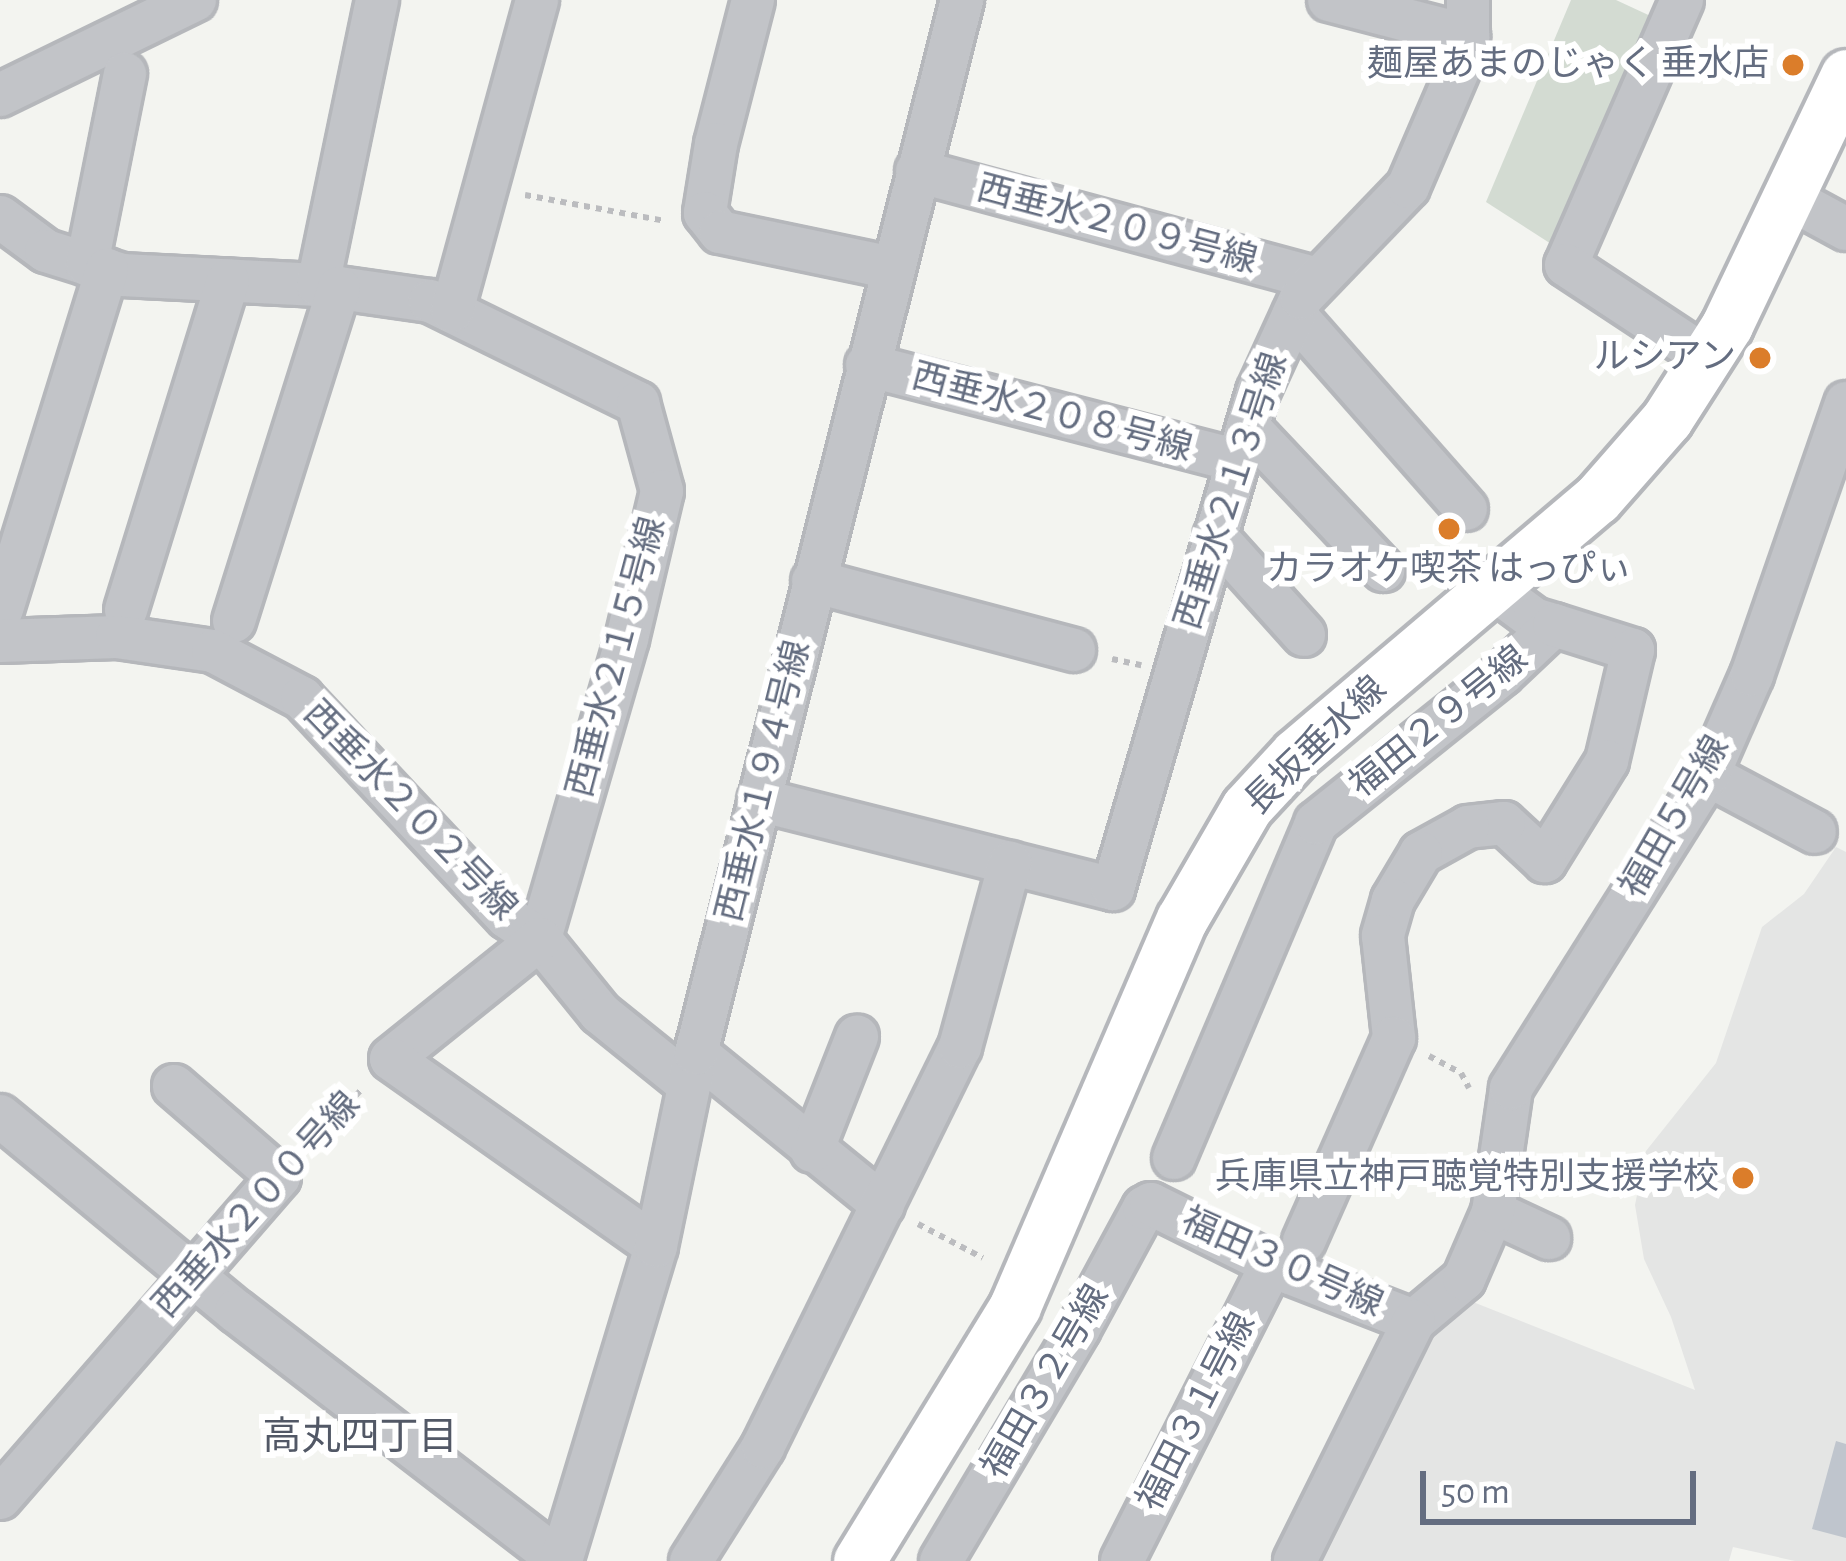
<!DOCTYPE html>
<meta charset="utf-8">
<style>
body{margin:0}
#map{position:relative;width:1846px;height:1561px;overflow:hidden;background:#f3f4f0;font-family:"Alegreya Sans","Noto Sans JP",sans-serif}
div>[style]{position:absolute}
.built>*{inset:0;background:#e4e5e4}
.green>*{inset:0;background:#d3dbd2}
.water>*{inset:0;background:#bfc5cd}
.path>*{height:6px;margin-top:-3px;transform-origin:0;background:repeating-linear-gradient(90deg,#bbbcbf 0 6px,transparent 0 12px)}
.roads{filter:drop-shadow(3px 0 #b5b7bb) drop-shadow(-3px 0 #b5b7bb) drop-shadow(0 3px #b5b7bb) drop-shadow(0 -3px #b5b7bb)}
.minor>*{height:42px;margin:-21px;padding:0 21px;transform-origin:21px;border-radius:21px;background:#c2c4c8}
.major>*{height:51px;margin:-25.5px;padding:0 25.5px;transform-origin:25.5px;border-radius:25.5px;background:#fff}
.dots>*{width:33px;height:33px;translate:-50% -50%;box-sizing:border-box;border:6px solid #fff;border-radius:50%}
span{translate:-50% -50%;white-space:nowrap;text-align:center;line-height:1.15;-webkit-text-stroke:12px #fff;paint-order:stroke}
.poi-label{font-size:36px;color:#646d80}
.right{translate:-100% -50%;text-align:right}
.street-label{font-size:36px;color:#646d80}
.neighbourhood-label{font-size:39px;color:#525866}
.scale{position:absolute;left:1420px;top:1471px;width:276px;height:54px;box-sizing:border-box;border:6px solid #646d80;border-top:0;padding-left:15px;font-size:36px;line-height:42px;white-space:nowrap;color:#646d80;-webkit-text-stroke:9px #fff;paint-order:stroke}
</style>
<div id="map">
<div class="built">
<div style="clip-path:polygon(1836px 847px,1846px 852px,1846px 1561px,1795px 1561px,1733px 1547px,1729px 1561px,1315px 1561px,1443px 1314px,1468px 1300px,1695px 1390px,1671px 1317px,1644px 1259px,1635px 1205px,1646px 1151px,1716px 1063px,1762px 927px,1804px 894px)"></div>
</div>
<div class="green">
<div style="clip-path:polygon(1571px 0,1616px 0,1657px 19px,1559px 249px,1486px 202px)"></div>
</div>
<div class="water">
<div style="clip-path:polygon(1836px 1441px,1846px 1444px,1846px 1538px,1812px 1529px)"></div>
</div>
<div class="path">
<div style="left:525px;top:195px;width:142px;rotate:10.5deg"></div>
<div style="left:1112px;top:659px;width:30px;rotate:12deg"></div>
<div style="left:1429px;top:1056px;width:36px;rotate:28deg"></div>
<div style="left:1461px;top:1073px;width:17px;rotate:62deg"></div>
<div style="left:306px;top:1148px;width:83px;rotate:-46.5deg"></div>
<div style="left:918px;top:1224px;width:73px;rotate:27.6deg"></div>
</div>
<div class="roads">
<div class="minor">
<div style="left:753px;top:0;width:149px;rotate:104.4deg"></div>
<div style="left:716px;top:144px;width:70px;rotate:99.1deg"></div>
<div style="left:705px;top:213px;width:24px;rotate:52deg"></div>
<div style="left:720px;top:232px;width:176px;rotate:11.8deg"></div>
<div style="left:1329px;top:0;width:144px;rotate:14.5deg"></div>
<div style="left:1682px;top:0;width:289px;rotate:113.6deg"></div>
<div style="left:1566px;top:265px;width:169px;rotate:33.4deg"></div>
<div style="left:0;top:95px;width:217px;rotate:-26deg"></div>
<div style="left:917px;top:171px;width:415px;rotate:15.1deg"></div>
<div style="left:1789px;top:198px;width:65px;rotate:28.5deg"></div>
<div style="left:0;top:217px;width:57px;rotate:36.5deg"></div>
<div style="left:46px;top:251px;width:80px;rotate:17.5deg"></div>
<div style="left:122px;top:275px;width:196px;rotate:2.9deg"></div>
<div style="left:318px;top:285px;width:113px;rotate:8.1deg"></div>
<div style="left:430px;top:301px;width:232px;rotate:26.1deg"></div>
<div style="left:638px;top:403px;width:91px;rotate:74.7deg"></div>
<div style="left:662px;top:491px;width:152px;rotate:103.3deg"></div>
<div style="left:627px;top:639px;width:312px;rotate:106.2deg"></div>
<div style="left:87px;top:264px;width:194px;rotate:-78.7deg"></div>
<div style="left:318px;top:285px;width:291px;rotate:-78.3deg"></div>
<div style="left:452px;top:311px;width:322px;rotate:-74.7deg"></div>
<div style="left:1294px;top:314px;width:260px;rotate:48.6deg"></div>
<div style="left:867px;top:365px;width:383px;rotate:14.5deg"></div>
<div style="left:1248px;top:427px;width:197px;rotate:46.6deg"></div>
<div style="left:1215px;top:536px;width:133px;rotate:48deg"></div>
<div style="left:813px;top:581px;width:270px;rotate:14.8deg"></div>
<div style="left:1495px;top:590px;width:49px;rotate:36.6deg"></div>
<div style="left:1534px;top:619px;width:21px;rotate:17deg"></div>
<div style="left:2px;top:609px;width:355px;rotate:-72.8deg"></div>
<div style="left:126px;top:610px;width:345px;rotate:-72.8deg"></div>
<div style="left:234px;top:621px;width:349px;rotate:-72.5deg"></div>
<div style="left:0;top:641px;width:117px;rotate:-2deg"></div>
<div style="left:117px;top:637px;width:97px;rotate:8.3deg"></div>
<div style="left:213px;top:651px;width:101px;rotate:27.8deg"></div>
<div style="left:302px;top:698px;width:300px;rotate:46.9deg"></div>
<div style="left:507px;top:917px;width:40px;rotate:34deg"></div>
<div style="left:540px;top:939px;width:95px;rotate:51deg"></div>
<div style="left:600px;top:1013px;width:113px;rotate:38.9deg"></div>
<div style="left:1708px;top:775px;width:121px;rotate:28deg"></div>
<div style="left:759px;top:800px;width:365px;rotate:14.1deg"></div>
<div style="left:1113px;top:889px;width:518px;rotate:-73.74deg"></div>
<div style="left:1258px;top:392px;width:103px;rotate:-65.4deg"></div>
<div style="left:1301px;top:298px;width:154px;rotate:-46.1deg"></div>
<div style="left:1408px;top:187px;width:151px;rotate:-66.7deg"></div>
<div style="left:1468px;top:48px;width:48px;rotate:-90deg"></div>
<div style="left:540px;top:939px;width:191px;rotate:141.2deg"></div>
<div style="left:391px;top:1059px;width:324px;rotate:35.2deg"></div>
<div style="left:696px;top:1053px;width:241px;rotate:39.1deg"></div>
<div style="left:0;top:1116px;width:306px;rotate:39.6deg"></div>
<div style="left:236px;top:1311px;width:410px;rotate:37.6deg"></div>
<div style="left:812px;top:1151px;width:123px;rotate:-68.5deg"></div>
<div style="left:1174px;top:1158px;width:364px;rotate:-67deg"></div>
<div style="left:1316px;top:823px;width:238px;rotate:-38.7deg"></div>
<div style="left:1502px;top:674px;width:71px;rotate:-43.3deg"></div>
<div style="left:1554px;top:625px;width:83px;rotate:17.6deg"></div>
<div style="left:1633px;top:650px;width:114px;rotate:103.2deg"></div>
<div style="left:1607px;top:761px;width:118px;rotate:121.8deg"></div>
<div style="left:1545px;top:861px;width:56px;rotate:-137.2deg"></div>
<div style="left:1504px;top:823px;width:36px;rotate:174deg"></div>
<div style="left:1468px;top:827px;width:54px;rotate:151deg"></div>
<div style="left:1421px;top:853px;width:55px;rotate:120.8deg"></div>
<div style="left:1393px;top:900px;width:37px;rotate:106deg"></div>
<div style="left:1383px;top:936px;width:103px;rotate:83.8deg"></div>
<div style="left:1394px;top:1038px;width:222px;rotate:113.9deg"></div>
<div style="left:1493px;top:1212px;width:62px;rotate:24.9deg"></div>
<div style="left:1414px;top:1321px;width:65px;rotate:-40deg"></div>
<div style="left:1464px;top:1279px;width:73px;rotate:-66.6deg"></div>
<div style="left:1493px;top:1212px;width:125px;rotate:-81.7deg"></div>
<div style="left:1511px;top:1088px;width:370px;rotate:-57.8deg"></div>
<div style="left:1708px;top:775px;width:109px;rotate:-66.3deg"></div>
<div style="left:1752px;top:675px;width:288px;rotate:-70.9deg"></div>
<div style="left:0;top:1498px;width:425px;rotate:-49deg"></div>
<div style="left:279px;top:1177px;width:139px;rotate:-139.1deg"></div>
<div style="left:561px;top:1561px;width:329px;rotate:-73.2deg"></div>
<div style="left:656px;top:1246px;width:197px;rotate:-78.3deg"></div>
<div style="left:696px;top:1053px;width:1086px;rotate:-75.82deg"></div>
<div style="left:691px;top:1561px;width:135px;rotate:-57.7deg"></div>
<div style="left:763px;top:1447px;width:446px;rotate:-63.8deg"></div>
<div style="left:960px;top:1047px;width:191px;rotate:-74.8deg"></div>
<div style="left:941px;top:1561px;width:269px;rotate:-59.3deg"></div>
<div style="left:1078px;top:1330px;width:139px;rotate:-61.6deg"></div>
<div style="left:1144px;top:1208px;width:8px;rotate:-30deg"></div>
<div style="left:1151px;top:1204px;width:155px;rotate:26.4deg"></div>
<div style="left:1290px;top:1273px;width:133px;rotate:21.2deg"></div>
<div style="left:1414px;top:1321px;width:268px;rotate:116.4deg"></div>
<div style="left:1122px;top:1561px;width:333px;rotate:-63.2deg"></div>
</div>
<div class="major">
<div style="left:859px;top:1561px;width:299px;rotate:-58.5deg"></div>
<div style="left:1015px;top:1306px;width:421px;rotate:-66.7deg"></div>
<div style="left:1182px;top:919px;width:129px;rotate:-59.9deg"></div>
<div style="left:1247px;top:807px;width:72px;rotate:-47.2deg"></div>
<div style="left:1296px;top:754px;width:394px;rotate:-40.3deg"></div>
<div style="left:1597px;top:499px;width:106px;rotate:-48.8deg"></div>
<div style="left:1667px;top:419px;width:112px;rotate:-57.4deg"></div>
<div style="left:1727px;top:325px;width:277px;rotate:-64.5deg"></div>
</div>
</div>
<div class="dots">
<div style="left:1793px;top:65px;background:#db7d2a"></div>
<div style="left:1760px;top:358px;background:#db7d2a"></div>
<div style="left:1449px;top:529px;background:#db7d2a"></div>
<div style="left:1743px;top:1178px;background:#db7d2a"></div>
</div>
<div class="poi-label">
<span class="right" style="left:1769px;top:65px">麺屋あまのじゃく 垂水店</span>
<span class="right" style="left:1736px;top:358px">ルシアン</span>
<span style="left:1449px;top:570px">カラオケ喫茶 はっぴぃ</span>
<span class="right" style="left:1719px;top:1178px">兵庫県立神戸聴覚特別支援学校</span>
</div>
<div class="street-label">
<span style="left:1117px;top:225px;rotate:15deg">西垂水２０９号線</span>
<span style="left:1052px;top:413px;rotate:15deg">西垂水２０８号線</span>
<span style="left:1232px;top:491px;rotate:-72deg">西垂水２１３号線</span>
<span style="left:617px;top:657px;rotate:-75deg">西垂水２１５号線</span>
<span style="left:1439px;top:722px;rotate:-39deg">福田２９号線</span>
<span style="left:1316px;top:746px;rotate:-44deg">長坂垂水線</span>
<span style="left:764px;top:781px;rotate:-76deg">西垂水１９４号線</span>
<span style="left:410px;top:811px;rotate:46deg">西垂水２０２号線</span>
<span style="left:1675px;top:817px;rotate:-60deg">福田５号線</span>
<span style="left:257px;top:1205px;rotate:-48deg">西垂水２００号線</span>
<span style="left:1282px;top:1263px;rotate:24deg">福田３０号線</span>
<span style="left:1046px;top:1382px;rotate:-60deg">福田３２号線</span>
<span style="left:1197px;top:1412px;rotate:-63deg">福田３１号線</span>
</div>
<div class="neighbourhood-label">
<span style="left:360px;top:1438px">高丸四丁目</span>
</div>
<div class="scale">50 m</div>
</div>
